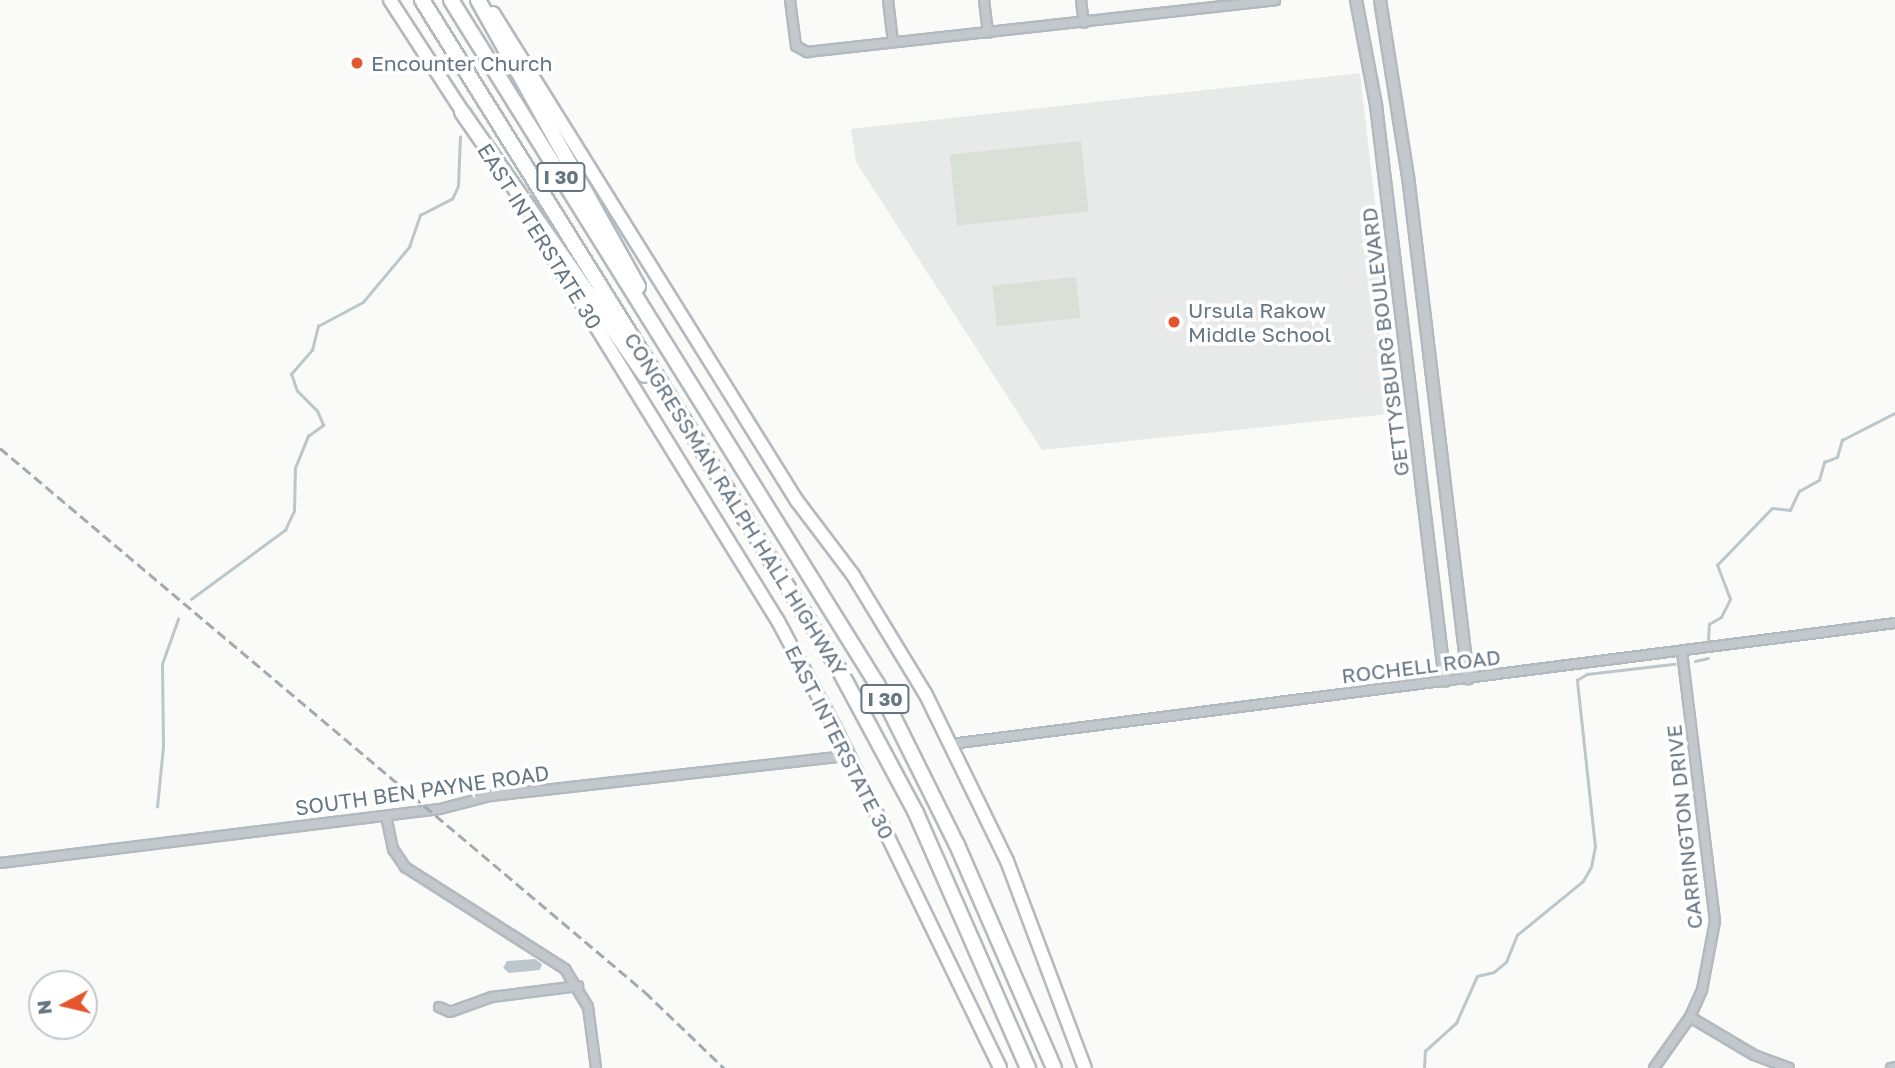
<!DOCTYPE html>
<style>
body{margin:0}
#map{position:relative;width:1895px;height:1068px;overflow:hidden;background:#fafaf8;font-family:"Golos Text",sans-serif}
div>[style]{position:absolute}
.built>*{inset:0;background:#e8e9e9}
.green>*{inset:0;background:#dadfd7;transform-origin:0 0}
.water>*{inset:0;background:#bbc7cb}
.stream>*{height:2.5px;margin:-1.25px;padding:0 1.25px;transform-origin:1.25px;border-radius:1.25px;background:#bbc7cb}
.roads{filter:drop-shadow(2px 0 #b3babf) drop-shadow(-2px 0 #b3babf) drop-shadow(0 2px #b3babf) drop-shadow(0 -2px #b3babf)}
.minor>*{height:8px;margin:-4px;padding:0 4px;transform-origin:4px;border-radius:4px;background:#c3c8cc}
.tertiary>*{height:10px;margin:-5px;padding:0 5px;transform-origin:5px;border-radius:5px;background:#c3c8cc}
.secondary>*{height:12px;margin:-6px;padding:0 6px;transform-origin:6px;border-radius:6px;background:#fff}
.motorway>*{height:14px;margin:-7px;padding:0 7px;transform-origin:7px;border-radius:7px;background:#fff}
.rail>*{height:2.5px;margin-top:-1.25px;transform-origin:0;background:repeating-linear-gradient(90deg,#a2aab0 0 10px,transparent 0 15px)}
.dots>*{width:19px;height:19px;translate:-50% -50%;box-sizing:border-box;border:4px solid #fff;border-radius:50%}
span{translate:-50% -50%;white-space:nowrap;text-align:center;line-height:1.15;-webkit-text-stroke:7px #fff;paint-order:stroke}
.shield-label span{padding:2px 5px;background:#fff;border:2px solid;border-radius:5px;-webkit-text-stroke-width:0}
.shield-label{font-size:19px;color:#657683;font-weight:700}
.poi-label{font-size:21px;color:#657683}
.left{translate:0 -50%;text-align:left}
.street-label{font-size:21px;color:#657683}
.north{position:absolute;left:28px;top:970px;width:70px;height:70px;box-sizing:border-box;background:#fff;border:2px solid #c1c8cd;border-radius:50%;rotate:263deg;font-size:19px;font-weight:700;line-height:28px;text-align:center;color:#657683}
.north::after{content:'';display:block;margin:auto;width:24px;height:32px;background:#e4572e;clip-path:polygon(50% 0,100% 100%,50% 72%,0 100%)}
</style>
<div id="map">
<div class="built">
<div style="clip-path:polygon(1360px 73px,1399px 413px,1042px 450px,856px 162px,851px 129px)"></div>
</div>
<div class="green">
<div style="left:1081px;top:141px;width:71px;height:132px;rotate:84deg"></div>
<div style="left:1076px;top:277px;width:41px;height:84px;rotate:84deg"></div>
</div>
<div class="water">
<div style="clip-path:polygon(535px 959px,542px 964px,540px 970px,509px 973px,503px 968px,507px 961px)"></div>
</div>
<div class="stream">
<div style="left:191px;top:599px;width:117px;rotate:-36.3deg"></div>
<div style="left:285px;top:530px;width:21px;rotate:-65deg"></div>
<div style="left:294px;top:511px;width:43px;rotate:-88.7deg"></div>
<div style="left:295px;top:468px;width:35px;rotate:-68deg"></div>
<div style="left:308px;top:436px;width:19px;rotate:-36deg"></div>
<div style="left:323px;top:425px;width:15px;rotate:-113deg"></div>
<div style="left:317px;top:411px;width:28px;rotate:-135deg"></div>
<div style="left:297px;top:391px;width:18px;rotate:-109deg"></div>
<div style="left:291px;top:374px;width:32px;rotate:-49deg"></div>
<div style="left:312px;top:350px;width:25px;rotate:-76deg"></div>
<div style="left:318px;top:326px;width:51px;rotate:-28.1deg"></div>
<div style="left:363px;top:302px;width:72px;rotate:-50.1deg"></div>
<div style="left:409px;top:247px;width:34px;rotate:-71deg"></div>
<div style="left:420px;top:215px;width:36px;rotate:-27deg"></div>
<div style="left:452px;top:199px;width:14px;rotate:-65deg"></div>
<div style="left:458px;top:186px;width:49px;rotate:-87.7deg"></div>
<div style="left:1708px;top:641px;width:17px;rotate:-87deg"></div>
<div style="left:1709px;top:624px;width:14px;rotate:-30deg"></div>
<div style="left:1721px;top:617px;width:20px;rotate:-63deg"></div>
<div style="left:1730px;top:599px;width:36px;rotate:-111deg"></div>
<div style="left:1717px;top:565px;width:79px;rotate:-46deg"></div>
<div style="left:1772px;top:508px;width:18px;rotate:6deg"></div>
<div style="left:1790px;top:510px;width:21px;rotate:-65deg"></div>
<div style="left:1799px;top:491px;width:23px;rotate:-29deg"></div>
<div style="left:1819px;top:480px;width:19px;rotate:-74deg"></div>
<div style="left:1824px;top:462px;width:14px;rotate:-21deg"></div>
<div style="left:1837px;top:457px;width:18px;rotate:-74deg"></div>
<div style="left:1842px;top:440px;width:59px;rotate:-27deg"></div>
<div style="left:1695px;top:661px;width:13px;rotate:-13deg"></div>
<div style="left:157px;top:807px;width:60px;rotate:-84.3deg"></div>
<div style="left:163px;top:747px;width:83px;rotate:-90.7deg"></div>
<div style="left:162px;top:664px;width:48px;rotate:-70.4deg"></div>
<div style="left:1424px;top:1068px;width:17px;rotate:-87deg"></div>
<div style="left:1425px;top:1051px;width:42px;rotate:-42.1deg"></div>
<div style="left:1456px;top:1023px;width:51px;rotate:-65.9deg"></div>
<div style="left:1477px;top:976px;width:17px;rotate:-13deg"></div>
<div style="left:1494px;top:972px;width:16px;rotate:-40deg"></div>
<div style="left:1506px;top:962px;width:29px;rotate:-68deg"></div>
<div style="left:1517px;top:935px;width:85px;rotate:-39.3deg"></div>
<div style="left:1583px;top:881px;width:16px;rotate:-60deg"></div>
<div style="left:1591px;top:867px;width:20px;rotate:-79deg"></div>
<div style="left:1595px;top:847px;width:168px;rotate:-96.2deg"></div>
<div style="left:1577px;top:680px;width:12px;rotate:-31deg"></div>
<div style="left:1587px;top:674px;width:88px;rotate:-6.6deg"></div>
</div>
<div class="roads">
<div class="minor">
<div style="left:790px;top:0;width:46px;rotate:82.6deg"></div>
<div style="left:796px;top:46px;width:13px;rotate:29deg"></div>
<div style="left:807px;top:52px;width:471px;rotate:-6.3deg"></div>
<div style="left:888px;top:0;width:42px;rotate:83.2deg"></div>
<div style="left:984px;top:0;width:33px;rotate:83deg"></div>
<div style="left:1081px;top:0;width:23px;rotate:83deg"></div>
<div style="left:951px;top:744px;width:952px;rotate:-7.3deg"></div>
<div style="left:386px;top:816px;width:34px;rotate:78deg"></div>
<div style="left:393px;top:849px;width:22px;rotate:56deg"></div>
<div style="left:405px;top:867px;width:190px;rotate:32.5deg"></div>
<div style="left:565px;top:969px;width:44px;rotate:58.8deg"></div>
<div style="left:588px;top:1007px;width:62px;rotate:82.5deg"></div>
<div style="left:0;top:863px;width:443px;rotate:-7deg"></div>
<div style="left:440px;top:809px;width:52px;rotate:-14.6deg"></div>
<div style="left:490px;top:796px;width:361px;rotate:-6.4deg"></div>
<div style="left:439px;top:1007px;width:12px;rotate:24deg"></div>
<div style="left:450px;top:1012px;width:45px;rotate:-19.7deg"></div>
<div style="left:492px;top:997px;width:87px;rotate:-7.3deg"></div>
<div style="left:1690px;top:1017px;width:74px;rotate:30.7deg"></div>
<div style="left:1754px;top:1055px;width:37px;rotate:20deg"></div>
<div style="left:1654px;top:1068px;width:62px;rotate:-54.8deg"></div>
<div style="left:1690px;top:1017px;width:30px;rotate:-66deg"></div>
<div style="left:1702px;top:990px;width:70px;rotate:-79.3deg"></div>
<div style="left:1715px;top:921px;width:271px;rotate:-97deg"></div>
<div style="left:1891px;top:1068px;width:4px;rotate:-14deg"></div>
</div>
<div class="tertiary">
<div style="left:1356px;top:0;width:107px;rotate:79.2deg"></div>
<div style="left:1376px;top:105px;width:580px;rotate:83.17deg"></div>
<div style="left:1380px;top:0;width:178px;rotate:81deg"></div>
<div style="left:1408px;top:176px;width:506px;rotate:83.18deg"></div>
</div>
<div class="secondary">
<div style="left:390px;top:0;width:143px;rotate:57deg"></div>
<div style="left:493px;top:13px;width:575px;rotate:58.08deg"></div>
<div style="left:797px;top:501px;width:93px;rotate:52.9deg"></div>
<div style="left:853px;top:575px;width:140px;rotate:58.7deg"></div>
<div style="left:926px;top:695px;width:185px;rotate:64deg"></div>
<div style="left:1007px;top:861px;width:221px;rotate:69.4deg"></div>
<div style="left:537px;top:231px;width:458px;rotate:58.3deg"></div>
<div style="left:778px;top:621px;width:128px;rotate:62deg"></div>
<div style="left:838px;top:734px;width:371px;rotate:64.1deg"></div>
</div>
<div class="motorway">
<div style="left:422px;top:0;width:793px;rotate:58.09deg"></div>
<div style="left:841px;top:673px;width:159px;rotate:61.8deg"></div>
<div style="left:916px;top:813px;width:279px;rotate:66.3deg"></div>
<div style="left:451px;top:0;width:806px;rotate:58.09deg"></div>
<div style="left:877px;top:684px;width:180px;rotate:63.6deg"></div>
<div style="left:957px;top:845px;width:243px;rotate:66.5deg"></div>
<div style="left:478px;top:0;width:328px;rotate:60.8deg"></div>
<div style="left:462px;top:112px;width:320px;rotate:55.2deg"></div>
</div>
</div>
<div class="rail">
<div style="left:0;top:448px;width:844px;rotate:40.14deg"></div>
<div style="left:645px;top:992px;width:110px;rotate:43.9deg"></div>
</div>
<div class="dots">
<div style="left:357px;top:63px;background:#e4572e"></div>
<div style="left:1174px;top:322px;background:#e4572e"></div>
</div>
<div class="shield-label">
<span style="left:561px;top:177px">I 30</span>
<span style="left:885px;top:699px">I 30</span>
</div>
<div class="poi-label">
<span class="left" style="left:371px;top:63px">Encounter Church</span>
<span class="left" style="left:1188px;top:322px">Ursula Rakow<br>Middle School</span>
</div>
<div class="street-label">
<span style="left:540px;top:236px;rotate:58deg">EAST INTERSTATE 30</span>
<span style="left:1385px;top:342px;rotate:-97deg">GETTYSBURG BOULEVARD</span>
<span style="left:736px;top:504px;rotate:58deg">CONGRESSMAN RALPH HALL HIGHWAY</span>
<span style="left:1421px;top:666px;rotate:-7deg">ROCHELL ROAD</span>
<span style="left:840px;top:742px;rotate:63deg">EAST INTERSTATE 30</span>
<span style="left:422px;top:790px;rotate:-8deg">SOUTH BEN PAYNE ROAD</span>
<span style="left:1684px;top:827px;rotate:-96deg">CARRINGTON DRIVE</span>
</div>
<div class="north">N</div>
</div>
